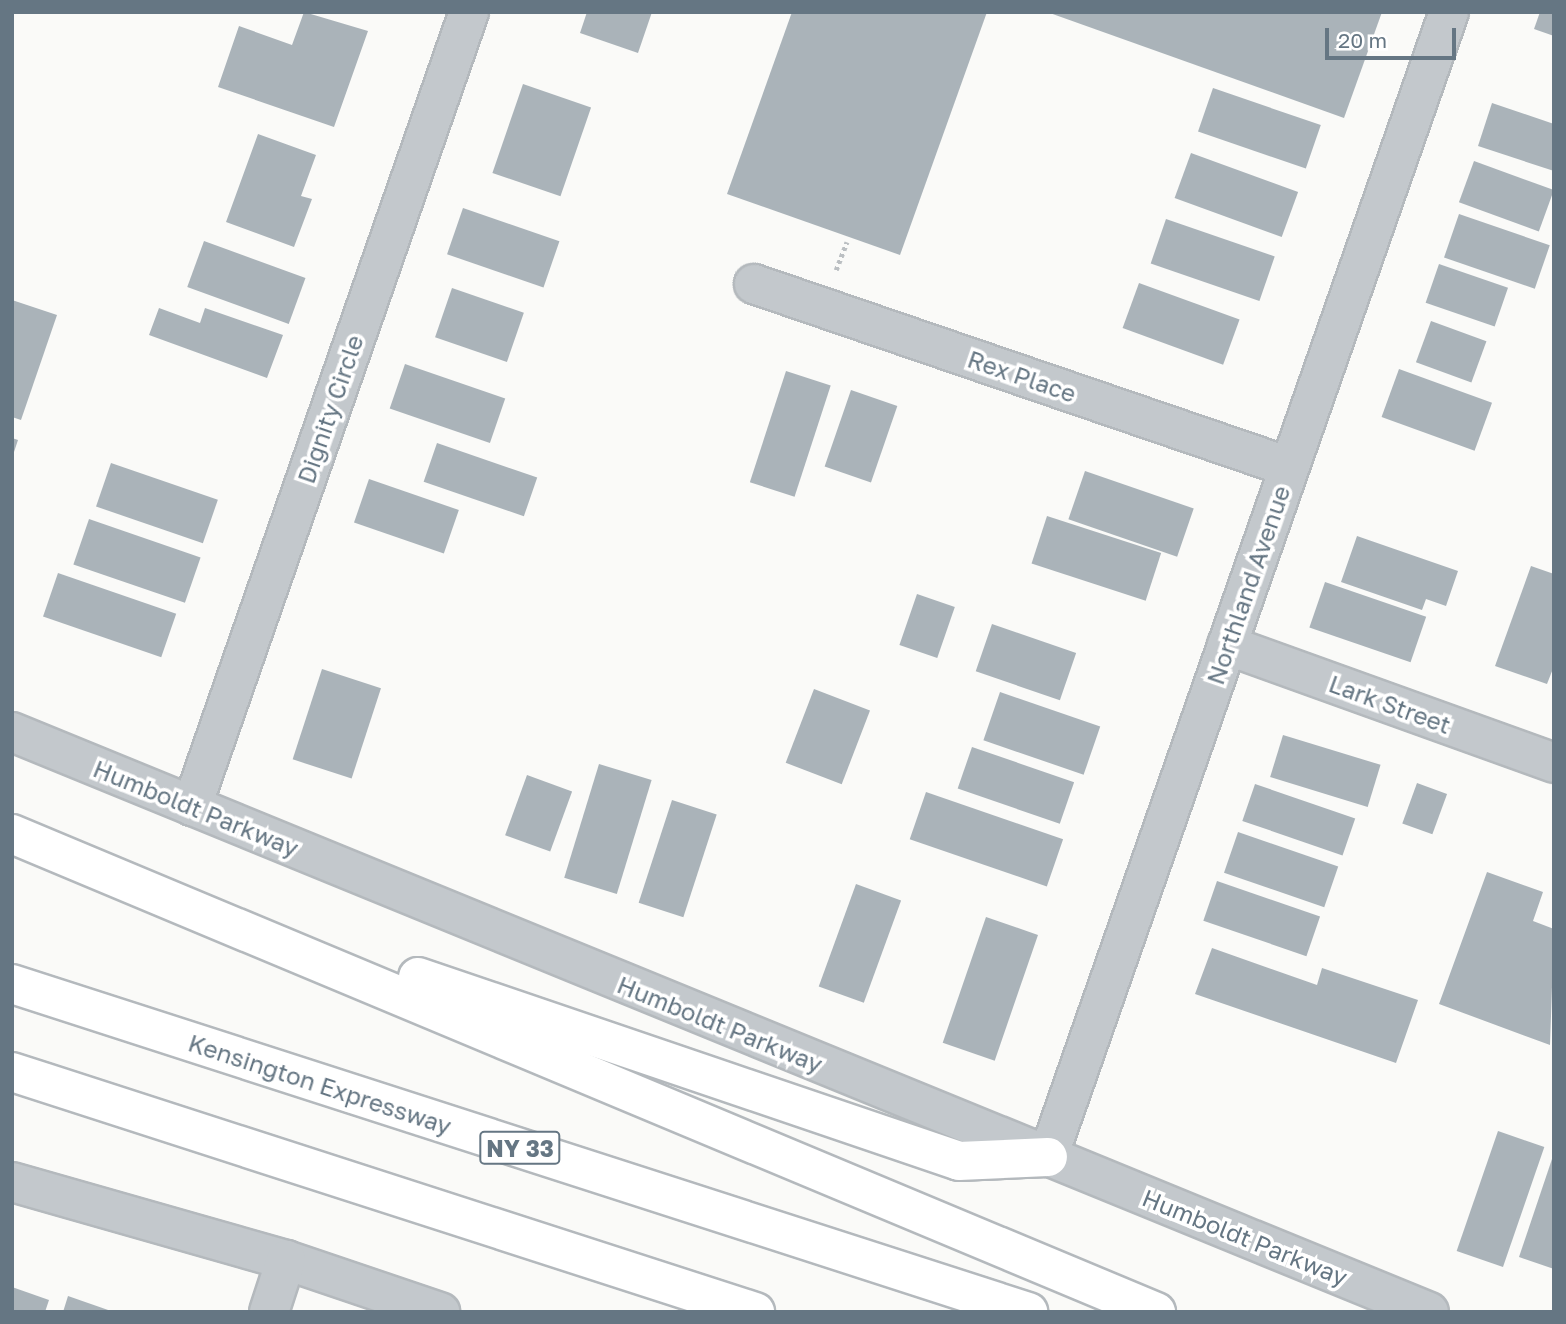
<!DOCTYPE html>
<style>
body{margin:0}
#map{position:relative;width:1566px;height:1324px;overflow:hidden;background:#fafaf8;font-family:"Golos Text",sans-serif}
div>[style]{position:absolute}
.building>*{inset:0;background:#aab3b9;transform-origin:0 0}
.path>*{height:4.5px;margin-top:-2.25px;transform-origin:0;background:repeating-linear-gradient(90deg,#bbbfc2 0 3.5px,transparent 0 7px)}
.roads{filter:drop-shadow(2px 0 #b4b9bd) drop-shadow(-2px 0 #b4b9bd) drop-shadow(0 2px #b4b9bd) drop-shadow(0 -2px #b4b9bd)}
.minor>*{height:38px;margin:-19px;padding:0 19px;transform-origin:19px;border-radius:19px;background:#c3c8cc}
.highway>*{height:38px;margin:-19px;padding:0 19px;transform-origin:19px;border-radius:19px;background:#fff}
span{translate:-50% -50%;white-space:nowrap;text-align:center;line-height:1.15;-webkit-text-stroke:7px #fff;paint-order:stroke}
.shield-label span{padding:2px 5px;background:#fff;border:2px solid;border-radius:5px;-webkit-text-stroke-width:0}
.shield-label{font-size:23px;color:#657683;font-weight:700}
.street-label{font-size:24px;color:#657683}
.frame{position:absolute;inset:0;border:14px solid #657683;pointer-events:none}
.scale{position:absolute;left:1325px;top:28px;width:131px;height:32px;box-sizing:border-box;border:4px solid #657683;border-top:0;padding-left:9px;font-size:21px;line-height:24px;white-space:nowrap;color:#657683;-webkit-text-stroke:5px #fff;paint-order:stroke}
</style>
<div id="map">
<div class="building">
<div style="clip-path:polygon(304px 12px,368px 31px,334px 127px,218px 87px,239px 26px,292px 45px)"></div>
<div style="clip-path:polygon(587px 12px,652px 12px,638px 53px,580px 33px)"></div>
<div style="clip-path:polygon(792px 12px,987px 12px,900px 255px,727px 194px)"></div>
<div style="clip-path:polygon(1047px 12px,1382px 12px,1344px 118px)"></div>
<div style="clip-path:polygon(1540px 12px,1554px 12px,1554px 36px,1534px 29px)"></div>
<div style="left:523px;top:84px;width:72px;height:94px;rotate:19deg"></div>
<div style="left:1213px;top:88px;width:114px;height:46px;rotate:19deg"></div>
<div style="clip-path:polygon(1492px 103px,1554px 124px,1554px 171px,1478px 146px)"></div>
<div style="clip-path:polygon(258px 134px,316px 155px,301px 196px,312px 199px,294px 247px,226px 222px)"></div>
<div style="left:1191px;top:153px;width:114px;height:48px;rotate:20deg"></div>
<div style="left:1474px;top:161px;width:85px;height:44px;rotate:20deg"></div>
<div style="left:463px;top:208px;width:102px;height:49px;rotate:19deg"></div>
<div style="left:1459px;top:214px;width:96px;height:46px;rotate:19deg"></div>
<div style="left:1166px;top:219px;width:115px;height:47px;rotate:19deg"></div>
<div style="left:204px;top:241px;width:108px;height:49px;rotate:20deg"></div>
<div style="left:1439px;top:264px;width:73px;height:41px;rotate:19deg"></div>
<div style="left:1139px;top:283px;width:107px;height:48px;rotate:20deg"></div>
<div style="left:452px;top:288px;width:76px;height:52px;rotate:19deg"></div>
<div style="clip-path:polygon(12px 300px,57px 315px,21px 420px,12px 417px)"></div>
<div style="clip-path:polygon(159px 308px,200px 323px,205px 308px,283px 335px,267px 378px,149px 335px)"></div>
<div style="left:1431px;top:321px;width:59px;height:44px;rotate:20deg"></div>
<div style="left:405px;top:364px;width:106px;height:47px;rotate:19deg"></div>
<div style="left:1399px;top:369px;width:99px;height:51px;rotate:20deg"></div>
<div style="left:786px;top:371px;width:47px;height:117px;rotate:18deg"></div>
<div style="left:851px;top:390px;width:49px;height:81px;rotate:19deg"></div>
<div style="clip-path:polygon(12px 438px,18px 440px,13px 455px,12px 455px)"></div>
<div style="left:437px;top:443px;width:106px;height:41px;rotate:19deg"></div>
<div style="left:111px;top:463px;width:113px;height:46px;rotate:19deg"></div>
<div style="left:1085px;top:471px;width:115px;height:51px;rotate:19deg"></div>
<div style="left:369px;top:479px;width:95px;height:46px;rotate:19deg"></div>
<div style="left:1047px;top:516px;width:120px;height:50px;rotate:18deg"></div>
<div style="left:89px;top:519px;width:118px;height:48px;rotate:19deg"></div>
<div style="clip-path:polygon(1357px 536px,1458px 571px,1446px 606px,1426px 599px,1422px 610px,1341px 582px)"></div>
<div style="clip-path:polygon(1531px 566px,1554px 574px,1554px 666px,1547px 684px,1495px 666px)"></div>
<div style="left:58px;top:573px;width:125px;height:46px;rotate:19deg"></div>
<div style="left:1325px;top:582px;width:107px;height:48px;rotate:19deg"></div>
<div style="left:917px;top:594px;width:40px;height:54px;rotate:19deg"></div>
<div style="left:992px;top:624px;width:89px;height:50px;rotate:19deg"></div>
<div style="left:322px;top:669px;width:62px;height:95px;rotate:18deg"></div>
<div style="left:814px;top:689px;width:60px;height:79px;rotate:21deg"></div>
<div style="left:1000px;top:692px;width:106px;height:51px;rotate:19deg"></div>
<div style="left:1283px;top:735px;width:102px;height:44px;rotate:17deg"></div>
<div style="left:972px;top:747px;width:108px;height:44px;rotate:19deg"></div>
<div style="left:599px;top:764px;width:55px;height:119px;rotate:17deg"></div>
<div style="left:527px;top:775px;width:48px;height:64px;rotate:20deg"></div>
<div style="left:1417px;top:783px;width:32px;height:43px;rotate:20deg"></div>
<div style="left:1255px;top:784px;width:106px;height:39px;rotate:19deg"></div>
<div style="left:926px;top:792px;width:145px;height:50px;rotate:19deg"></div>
<div style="left:672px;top:800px;width:47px;height:108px;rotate:18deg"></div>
<div style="left:1238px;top:832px;width:106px;height:43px;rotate:19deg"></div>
<div style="clip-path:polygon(1487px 872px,1543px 892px,1533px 921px,1554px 929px,1550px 1045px,1439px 1004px)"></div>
<div style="left:1217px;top:881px;width:109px;height:42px;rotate:19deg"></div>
<div style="left:856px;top:884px;width:48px;height:109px;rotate:20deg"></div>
<div style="left:986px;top:917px;width:55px;height:133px;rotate:19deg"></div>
<div style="clip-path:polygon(1212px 948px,1317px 985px,1322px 968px,1418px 1000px,1396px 1063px,1195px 994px)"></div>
<div style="left:1498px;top:1131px;width:49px;height:127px;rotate:19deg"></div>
<div style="clip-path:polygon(1553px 1156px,1554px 1156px,1554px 1269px,1519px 1257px)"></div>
<div style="clip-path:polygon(12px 1287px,49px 1300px,45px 1312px,12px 1312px)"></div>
<div style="clip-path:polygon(68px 1296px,111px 1311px,111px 1312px,63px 1312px)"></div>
</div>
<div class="path">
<div style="left:836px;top:270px;width:30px;rotate:-69deg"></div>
</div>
<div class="roads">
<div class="minor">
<div style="left:754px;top:284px;width:565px;rotate:18.88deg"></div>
<div style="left:1227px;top:645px;width:348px;rotate:19.8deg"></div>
<div style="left:12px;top:732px;width:1531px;rotate:22.26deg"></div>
<div style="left:192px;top:806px;width:841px;rotate:-70.77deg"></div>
<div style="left:1048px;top:1157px;width:1213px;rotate:-70.7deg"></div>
<div style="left:12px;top:1182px;width:285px;rotate:15.9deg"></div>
<div style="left:286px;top:1260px;width:163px;rotate:18.7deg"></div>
<div style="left:269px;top:1312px;width:55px;rotate:-71.9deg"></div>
</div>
<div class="highway">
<div style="left:12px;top:834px;width:1240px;rotate:22.68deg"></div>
<div style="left:418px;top:977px;width:571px;rotate:18.78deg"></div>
<div style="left:959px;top:1161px;width:89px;rotate:-2.6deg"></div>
<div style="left:12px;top:984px;width:1068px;rotate:17.89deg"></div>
<div style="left:12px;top:1072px;width:781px;rotate:17.9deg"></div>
</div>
</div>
<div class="shield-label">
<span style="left:520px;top:1148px">NY 33</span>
</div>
<div class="street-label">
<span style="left:1022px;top:376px;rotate:19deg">Rex Place</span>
<span style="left:330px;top:409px;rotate:-71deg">Dignity Circle</span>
<span style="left:1248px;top:585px;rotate:-71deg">Northland Avenue</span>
<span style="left:1390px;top:704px;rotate:20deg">Lark Street</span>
<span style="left:196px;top:808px;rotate:22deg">Humboldt Parkway</span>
<span style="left:720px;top:1024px;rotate:22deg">Humboldt Parkway</span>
<span style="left:320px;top:1084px;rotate:18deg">Kensington Expressway</span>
<span style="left:1245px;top:1237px;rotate:22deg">Humboldt Parkway</span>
</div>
<div class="frame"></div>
<div class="scale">20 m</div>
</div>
